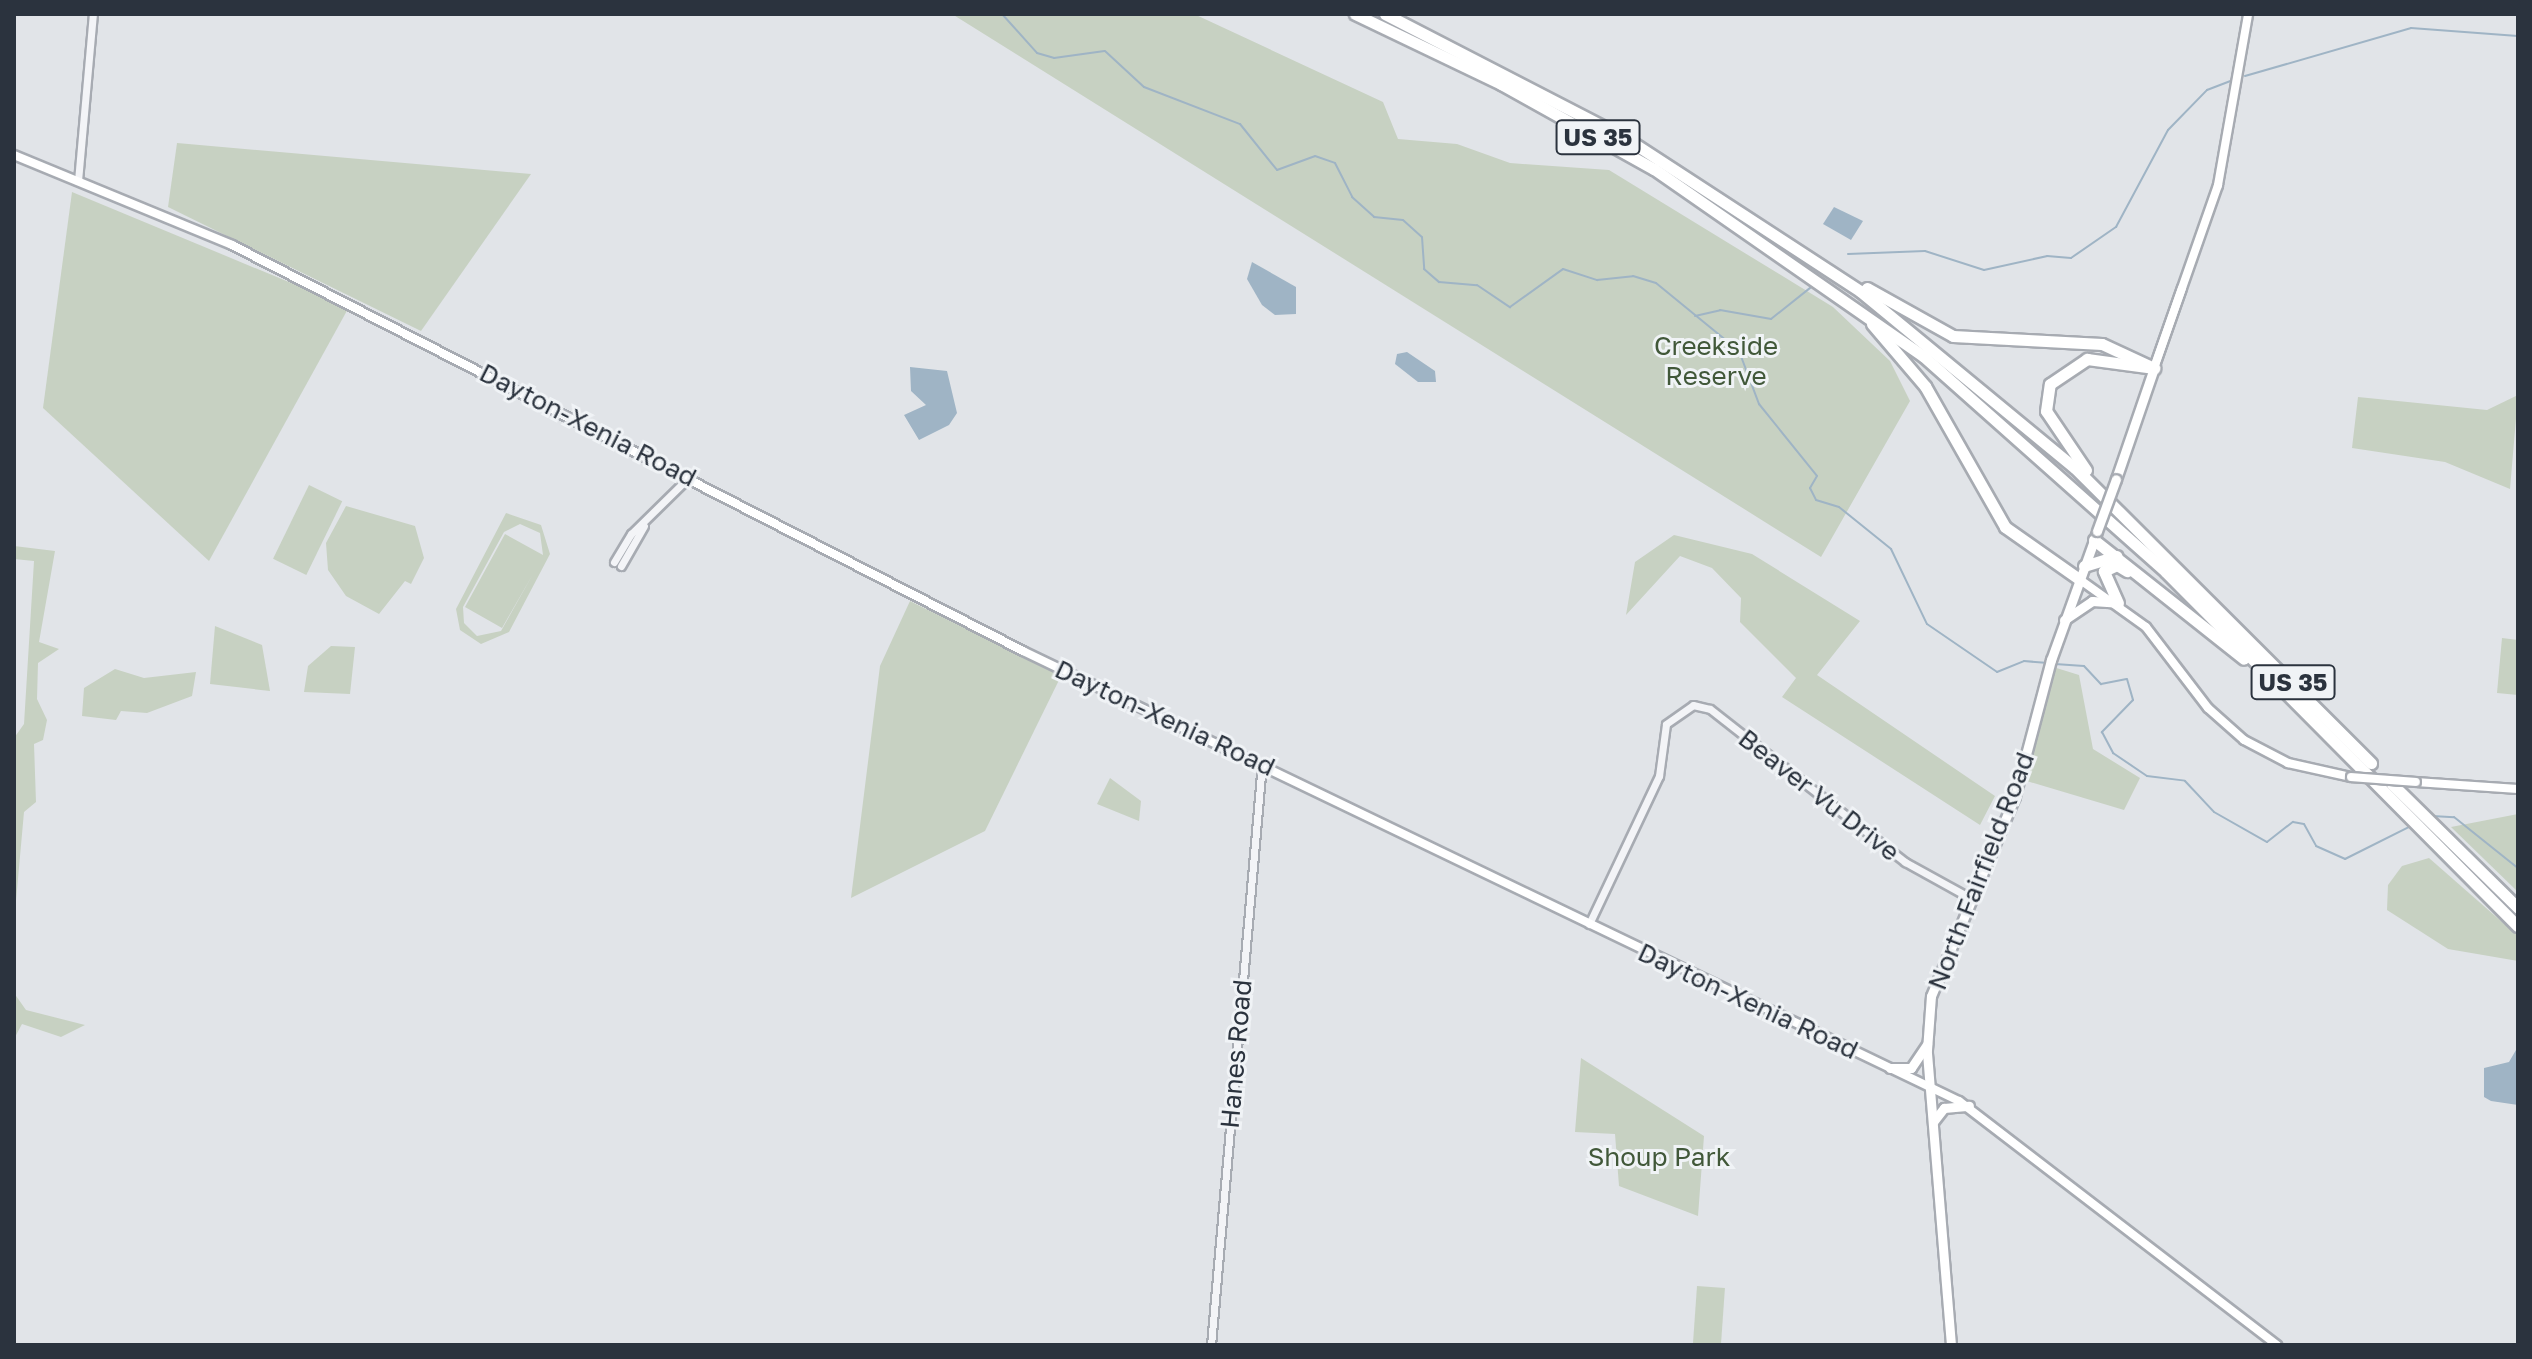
<!DOCTYPE html>
<style>
body{margin:0}
#map{position:relative;width:2532px;height:1359px;overflow:hidden;background:#e1e4e8;font-family:"Golos Text",sans-serif}
div>[style]{position:absolute}
.green>*{inset:0;background:#c7d1c2;transform-origin:0 0}
.water>*{inset:0;background:#9fb4c5}
.stream>*{height:2px;margin:-1px;padding:0 1px;transform-origin:1px;border-radius:1px;background:#9fb4c5}
.roads{filter:drop-shadow(2px 0 #a7abb2) drop-shadow(-2px 0 #a7abb2) drop-shadow(0 2px #a7abb2) drop-shadow(0 -2px #a7abb2)}
.tertiary>*{height:7px;margin:-3.5px;padding:0 3.5px;transform-origin:3.5px;border-radius:3.5px;background:#f3f4f7}
.secondary>*{height:8px;margin:-4px;padding:0 4px;transform-origin:4px;border-radius:4px;background:#fff}
.primary>*{height:9px;margin:-4.5px;padding:0 4.5px;transform-origin:4.5px;border-radius:4.5px;background:#fff}
.motorway>*{height:11px;margin:-5.5px;padding:0 5.5px;transform-origin:5.5px;border-radius:5.5px;background:#fff}
.bridges{filter:drop-shadow(2px 0 #a7abb2) drop-shadow(-2px 0 #a7abb2) drop-shadow(0 2px #a7abb2) drop-shadow(0 -2px #a7abb2)}
.secondary-bridge>*{height:8px;margin:-4px;padding:0 4px;transform-origin:4px;border-radius:4px;background:#fff}
.primary-bridge>*{height:9px;margin:-4.5px;padding:0 4.5px;transform-origin:4.5px;border-radius:4.5px;background:#fff}
span{translate:-50% -50%;white-space:nowrap;text-align:center;line-height:1.15;-webkit-text-stroke:6px #f0f3f6;paint-order:stroke}
.shield-label span{padding:2px 6px;background:#f0f3f6;border:2px solid;border-radius:6px;-webkit-text-stroke-width:0}
.shield-label{font-size:24px;color:#2b333e;font-weight:700}
.park-label{font-size:26px;color:#415839}
.street-label{font-size:26px;color:#2b333e}
.frame{position:absolute;inset:0;border:16px solid #2b333e;pointer-events:none}
</style>
<div id="map">
<div class="green">
<div style="clip-path:polygon(952px 14px,1194px 14px,1383px 102px,1398px 139px,1457px 144px,1510px 163px,1609px 170px,1833px 307px,1890px 361px,1910px 401px,1821px 557px)"></div>
<div style="clip-path:polygon(177px 143px,531px 174px,421px 331px,168px 207px)"></div>
<div style="clip-path:polygon(72px 192px,349px 307px,209px 561px,43px 408px)"></div>
<div style="clip-path:polygon(2518px 395px,2510px 489px,2445px 462px,2352px 448px,2358px 397px,2487px 410px)"></div>
<div style="left:309px;top:485px;width:37px;height:82px;rotate:26deg"></div>
<div style="clip-path:polygon(346px 506px,415px 526px,424px 558px,411px 584px,405px 581px,379px 614px,346px 596px,328px 570px,326px 543px)"></div>
<div style="clip-path:polygon(evenodd,506px 513px,541px 525px,550px 554px,509px 632px,481px 644px,460px 630px,456px 609px,506px 513px,520px 524px,540px 533px,543px 555px,505px 534px,465px 607px,502px 628px,533px 574px,501px 631px,477px 636px,464px 623px,463px 607px,504px 532px,520px 524px)"></div>
<div style="clip-path:polygon(1674px 535px,1752px 554px,1860px 621px,1817px 675px,1995px 796px,1980px 825px,1782px 697px,1796px 678px,1740px 622px,1741px 598px,1712px 568px,1680px 556px,1626px 615px,1635px 562px)"></div>
<div style="clip-path:polygon(14px 546px,55px 551px,39px 642px,59px 649px,38px 663px,37px 699px,47px 720px,43px 740px,34px 744px,36px 802px,24px 812px,14px 923px,14px 738px,24px 724px,34px 561px,14px 559px)"></div>
<div style="clip-path:polygon(910px 601px,1061px 676px,985px 831px,851px 898px,880px 666px)"></div>
<div style="clip-path:polygon(215px 626px,262px 645px,270px 691px,210px 684px)"></div>
<div style="clip-path:polygon(2502px 638px,2518px 640px,2518px 695px,2497px 693px)"></div>
<div style="clip-path:polygon(331px 646px,355px 647px,350px 694px,304px 692px,308px 666px)"></div>
<div style="clip-path:polygon(2050px 666px,2079px 675px,2093px 749px,2140px 778px,2124px 810px,2020px 779px)"></div>
<div style="clip-path:polygon(115px 669px,144px 678px,196px 672px,192px 696px,147px 713px,121px 711px,116px 720px,82px 716px,84px 688px)"></div>
<div style="clip-path:polygon(1110px 778px,1141px 801px,1139px 821px,1097px 804px)"></div>
<div style="clip-path:polygon(2518px 814px,2518px 892px,2451px 827px)"></div>
<div style="clip-path:polygon(2429px 858px,2518px 936px,2518px 961px,2448px 949px,2387px 910px,2388px 885px,2402px 866px)"></div>
<div style="clip-path:polygon(14px 993px,26px 1010px,85px 1025px,61px 1037px,22px 1024px,14px 1039px)"></div>
<div style="clip-path:polygon(1581px 1058px,1704px 1136px,1698px 1216px,1619px 1186px,1615px 1134px,1575px 1132px)"></div>
<div style="left:1697px;top:1286px;width:28px;height:59px;rotate:4deg"></div>
</div>
<div class="water">
<div style="clip-path:polygon(1834px 207px,1863px 221px,1851px 240px,1823px 224px)"></div>
<div style="clip-path:polygon(1252px 262px,1296px 287px,1296px 314px,1275px 315px,1262px 305px,1247px 279px)"></div>
<div style="clip-path:polygon(1407px 352px,1435px 371px,1436px 382px,1418px 382px,1395px 364px,1397px 354px)"></div>
<div style="clip-path:polygon(910px 367px,947px 371px,957px 413px,949px 425px,919px 440px,904px 415px,926px 405px,911px 391px)"></div>
<div style="clip-path:polygon(2516px 1050px,2518px 1105px,2491px 1101px,2484px 1097px,2484px 1068px,2509px 1062px)"></div>
</div>
<div class="stream">
<div style="left:1002px;top:14px;width:52px;rotate:48.1deg"></div>
<div style="left:1037px;top:53px;width:18px;rotate:16deg"></div>
<div style="left:1054px;top:58px;width:51px;rotate:-7.8deg"></div>
<div style="left:1105px;top:51px;width:53px;rotate:42.7deg"></div>
<div style="left:1144px;top:87px;width:103px;rotate:21.1deg"></div>
<div style="left:1240px;top:124px;width:59px;rotate:51.2deg"></div>
<div style="left:1277px;top:170px;width:40px;rotate:-20.2deg"></div>
<div style="left:1315px;top:156px;width:21px;rotate:19deg"></div>
<div style="left:1335px;top:163px;width:38px;rotate:63deg"></div>
<div style="left:1352px;top:197px;width:30px;rotate:42deg"></div>
<div style="left:1374px;top:217px;width:29px;rotate:6deg"></div>
<div style="left:1403px;top:220px;width:25px;rotate:42deg"></div>
<div style="left:1422px;top:237px;width:32px;rotate:86deg"></div>
<div style="left:1424px;top:269px;width:20px;rotate:41deg"></div>
<div style="left:1439px;top:282px;width:38px;rotate:5deg"></div>
<div style="left:1477px;top:285px;width:40px;rotate:34deg"></div>
<div style="left:1510px;top:307px;width:65px;rotate:-35.6deg"></div>
<div style="left:1563px;top:269px;width:36px;rotate:18deg"></div>
<div style="left:1597px;top:280px;width:36px;rotate:-6deg"></div>
<div style="left:1633px;top:276px;width:24px;rotate:17deg"></div>
<div style="left:1656px;top:283px;width:107px;rotate:39.3deg"></div>
<div style="left:1739px;top:351px;width:57px;rotate:69.3deg"></div>
<div style="left:1759px;top:404px;width:92px;rotate:51.1deg"></div>
<div style="left:1817px;top:476px;width:14px;rotate:120deg"></div>
<div style="left:1810px;top:488px;width:13px;rotate:63deg"></div>
<div style="left:1816px;top:500px;width:24px;rotate:17deg"></div>
<div style="left:1839px;top:507px;width:67px;rotate:38.9deg"></div>
<div style="left:1891px;top:549px;width:83px;rotate:64.4deg"></div>
<div style="left:1927px;top:624px;width:85px;rotate:34.4deg"></div>
<div style="left:1997px;top:672px;width:29px;rotate:-22deg"></div>
<div style="left:2024px;top:661px;width:21px;rotate:5deg"></div>
<div style="left:2245px;top:76px;width:173px;rotate:-16.1deg"></div>
<div style="left:2411px;top:28px;width:107px;rotate:4.3deg"></div>
<div style="left:1848px;top:254px;width:77px;rotate:-2.2deg"></div>
<div style="left:1925px;top:251px;width:62px;rotate:17.9deg"></div>
<div style="left:1984px;top:270px;width:65px;rotate:-12.5deg"></div>
<div style="left:2047px;top:256px;width:24px;rotate:5deg"></div>
<div style="left:2071px;top:258px;width:55px;rotate:-34.6deg"></div>
<div style="left:2116px;top:227px;width:110px;rotate:-61.8deg"></div>
<div style="left:2168px;top:130px;width:56px;rotate:-45.7deg"></div>
<div style="left:2207px;top:90px;width:30px;rotate:-21deg"></div>
<div style="left:1695px;top:316px;width:26px;rotate:-13deg"></div>
<div style="left:1720px;top:310px;width:52px;rotate:10deg"></div>
<div style="left:1771px;top:319px;width:50px;rotate:-38.5deg"></div>
<div style="left:2055px;top:664px;width:29px;rotate:4deg"></div>
<div style="left:2084px;top:666px;width:25px;rotate:47deg"></div>
<div style="left:2101px;top:684px;width:26px;rotate:-11deg"></div>
<div style="left:2127px;top:679px;width:22px;rotate:74deg"></div>
<div style="left:2133px;top:700px;width:45px;rotate:134.1deg"></div>
<div style="left:2102px;top:732px;width:24px;rotate:62deg"></div>
<div style="left:2113px;top:753px;width:41px;rotate:34.1deg"></div>
<div style="left:2147px;top:776px;width:38px;rotate:7deg"></div>
<div style="left:2185px;top:781px;width:42px;rotate:46.9deg"></div>
<div style="left:2214px;top:812px;width:61px;rotate:29.5deg"></div>
<div style="left:2267px;top:842px;width:33px;rotate:-38deg"></div>
<div style="left:2293px;top:822px;width:11px;rotate:10deg"></div>
<div style="left:2304px;top:824px;width:25px;rotate:61deg"></div>
<div style="left:2316px;top:846px;width:32px;rotate:24deg"></div>
<div style="left:2345px;top:859px;width:74px;rotate:-26.6deg"></div>
<div style="left:2432px;top:816px;width:22px;rotate:3deg"></div>
<div style="left:2454px;top:817px;width:82px;rotate:38.6deg"></div>
</div>
<div class="roads">
<div class="tertiary">
<div style="left:78px;top:181px;width:168px;rotate:-84.9deg"></div>
<div style="left:614px;top:562px;width:33px;rotate:-59deg"></div>
<div style="left:631px;top:534px;width:81px;rotate:-44.5deg"></div>
<div style="left:621px;top:566px;width:46px;rotate:-60.1deg"></div>
<div style="left:1589px;top:924px;width:164px;rotate:-64.7deg"></div>
<div style="left:1659px;top:776px;width:52px;rotate:-82.3deg"></div>
<div style="left:1666px;top:724px;width:33px;rotate:-35deg"></div>
<div style="left:1693px;top:705px;width:17px;rotate:13deg"></div>
<div style="left:1710px;top:709px;width:248px;rotate:38.1deg"></div>
<div style="left:1905px;top:862px;width:77px;rotate:28.9deg"></div>
<div style="left:1211px;top:1345px;width:584px;rotate:-84.99deg"></div>
</div>
<div class="secondary">
<div style="left:14px;top:155px;width:236px;rotate:22.4deg"></div>
<div style="left:232px;top:245px;width:889px;rotate:27.17deg"></div>
<div style="left:1023px;top:651px;width:1039px;rotate:25.68deg"></div>
<div style="left:1959px;top:1101px;width:401px;rotate:37.5deg"></div>
<div style="left:2154px;top:368px;width:194px;rotate:-70.7deg"></div>
<div style="left:2218px;top:185px;width:174px;rotate:-80deg"></div>
<div style="left:2154px;top:368px;width:85px;rotate:-70.7deg"></div>
<div style="left:2079px;top:579px;width:82px;rotate:35.6deg"></div>
<div style="left:2146px;top:627px;width:102px;rotate:52.6deg"></div>
<div style="left:2208px;top:708px;width:48px;rotate:41.6deg"></div>
<div style="left:2244px;top:740px;width:50px;rotate:27.6deg"></div>
<div style="left:2288px;top:763px;width:65px;rotate:12.5deg"></div>
<div style="left:2416px;top:782px;width:102px;rotate:3.9deg"></div>
</div>
<div class="primary">
<div style="left:2116px;top:479px;width:117px;rotate:-71.1deg"></div>
<div style="left:2064px;top:620px;width:34px;rotate:-34deg"></div>
<div style="left:2092px;top:601px;width:26px;rotate:4deg"></div>
<div style="left:1890px;top:1068px;width:21px"></div>
<div style="left:1911px;top:1068px;width:29px;rotate:-56deg"></div>
<div style="left:1933px;top:1122px;width:18px;rotate:-52deg"></div>
<div style="left:1944px;top:1108px;width:25px;rotate:-5deg"></div>
<div style="left:1951px;top:1345px;width:296px;rotate:-94.7deg"></div>
<div style="left:1927px;top:1050px;width:54px;rotate:-85.8deg"></div>
<div style="left:1931px;top:996px;width:217px;rotate:-67.2deg"></div>
<div style="left:2015px;top:796px;width:141px;rotate:-75.2deg"></div>
<div style="left:2051px;top:660px;width:133px;rotate:-70.2deg"></div>
</div>
<div class="motorway">
<div style="left:1355px;top:14px;width:162px;rotate:25.6deg"></div>
<div style="left:1501px;top:84px;width:175px;rotate:29.1deg"></div>
<div style="left:1654px;top:169px;width:328px;rotate:34.8deg"></div>
<div style="left:1923px;top:356px;width:325px;rotate:41.6deg"></div>
<div style="left:2166px;top:572px;width:499px;rotate:45.2deg"></div>
<div style="left:1385px;top:14px;width:272px;rotate:27.3deg"></div>
<div style="left:1627px;top:139px;width:278px;rotate:33.1deg"></div>
<div style="left:1860px;top:291px;width:278px;rotate:39.5deg"></div>
<div style="left:2075px;top:468px;width:418px;rotate:44.9deg"></div>
<div style="left:1867px;top:288px;width:98px;rotate:29.2deg"></div>
<div style="left:1953px;top:336px;width:149px;rotate:3.1deg"></div>
<div style="left:2102px;top:344px;width:57px;rotate:24.8deg"></div>
<div style="left:1872px;top:324px;width:82px;rotate:49.5deg"></div>
<div style="left:1925px;top:386px;width:162px;rotate:60.4deg"></div>
<div style="left:2005px;top:527px;width:90px;rotate:35.1deg"></div>
<div style="left:2086px;top:470px;width:71px;rotate:-124.1deg"></div>
<div style="left:2046px;top:411px;width:27px;rotate:-82deg"></div>
<div style="left:2050px;top:384px;width:45px;rotate:-34deg"></div>
<div style="left:2087px;top:359px;width:68px;rotate:7.7deg"></div>
<div style="left:2094px;top:540px;width:191px;rotate:38.4deg"></div>
<div style="left:2084px;top:566px;width:34px;rotate:-17deg"></div>
<div style="left:2118px;top:603px;width:35px;rotate:-114deg"></div>
<div style="left:2104px;top:571px;width:14px;rotate:-25deg"></div>
<div style="left:2117px;top:565px;width:12px;rotate:31deg"></div>
<div style="left:2392px;top:784px;width:177px;rotate:44.5deg"></div>
</div>
</div>
<div class="bridges">
<div class="secondary-bridge">
<div style="left:2351px;top:777px;width:65px;rotate:4.4deg"></div>
</div>
<div class="primary-bridge">
<div style="left:2097px;top:531px;width:55px;rotate:-69.9deg"></div>
</div>
</div>
<div class="shield-label">
<span style="left:1598px;top:137px">US 35</span>
<span style="left:2293px;top:682px">US 35</span>
</div>
<div class="park-label">
<span style="left:1716px;top:361px">Creekside<br>Reserve</span>
<span style="left:1659px;top:1157px">Shoup Park</span>
</div>
<div class="street-label">
<span style="left:588px;top:425px;rotate:27deg">Dayton-Xenia Road</span>
<span style="left:1165px;top:718px;rotate:25deg">Dayton-Xenia Road</span>
<span style="left:1819px;top:795px;rotate:38deg">Beaver Vu Drive</span>
<span style="left:1981px;top:871px;rotate:-69deg">North Fairfield Road</span>
<span style="left:1748px;top:1001px;rotate:25deg">Dayton-Xenia Road</span>
<span style="left:1236px;top:1054px;rotate:-85deg">Hanes Road</span>
</div>
<div class="frame"></div>
</div>
